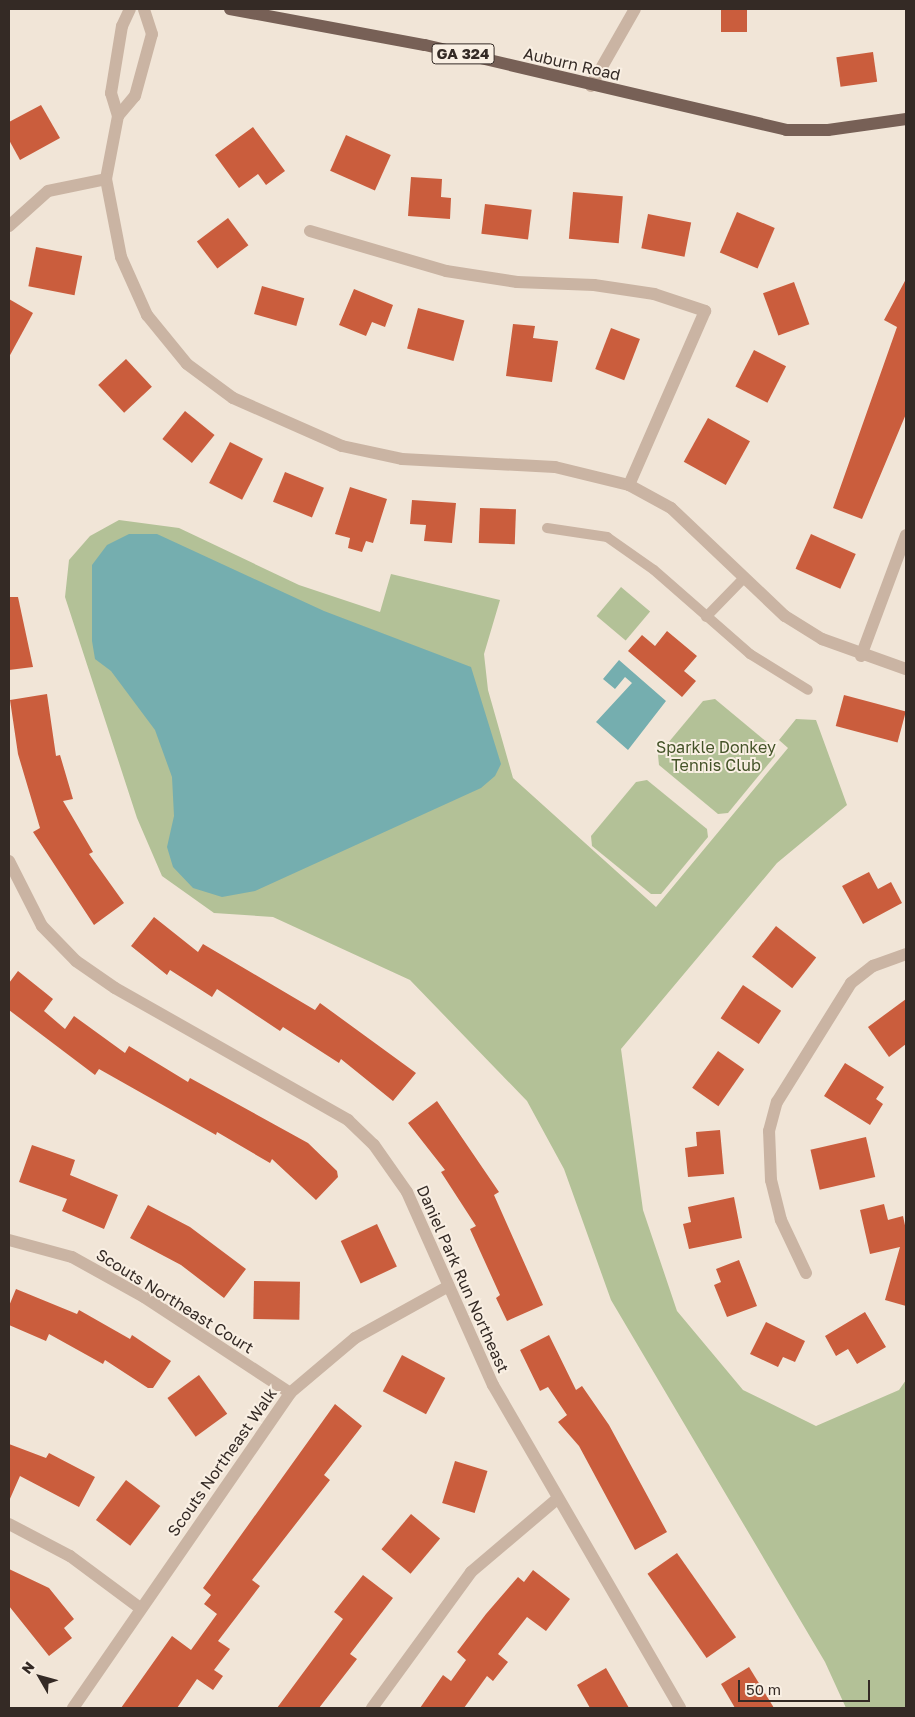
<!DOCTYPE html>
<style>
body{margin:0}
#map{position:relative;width:915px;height:1717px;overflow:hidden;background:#f1e5d7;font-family:"Golos Text",sans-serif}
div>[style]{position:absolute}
.green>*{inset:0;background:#b3c197;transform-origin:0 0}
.water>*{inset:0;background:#75aeaf}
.building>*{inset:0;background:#ca5d3d;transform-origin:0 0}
.lane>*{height:10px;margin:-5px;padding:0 5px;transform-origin:5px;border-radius:5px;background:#cab4a3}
.street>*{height:12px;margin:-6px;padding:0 6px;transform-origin:6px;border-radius:6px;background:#cab4a3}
.primary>*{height:12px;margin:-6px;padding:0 6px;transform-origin:6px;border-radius:6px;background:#776056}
span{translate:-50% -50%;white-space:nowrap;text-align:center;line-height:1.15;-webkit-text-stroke:4px #f9efe3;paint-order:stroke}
.shield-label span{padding:1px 4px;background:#f9efe3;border:1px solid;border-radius:4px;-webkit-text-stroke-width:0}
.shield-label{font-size:15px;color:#342a25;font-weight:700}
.street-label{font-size:16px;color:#342a25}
.park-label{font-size:16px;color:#445328}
.frame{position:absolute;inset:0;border:10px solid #342a25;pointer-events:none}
.north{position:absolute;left:15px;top:1652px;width:50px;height:50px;-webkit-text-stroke:4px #f9efe3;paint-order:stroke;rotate:308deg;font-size:14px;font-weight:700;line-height:20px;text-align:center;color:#342a25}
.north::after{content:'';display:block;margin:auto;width:18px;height:22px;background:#342a25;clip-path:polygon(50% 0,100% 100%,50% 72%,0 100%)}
.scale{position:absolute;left:738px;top:1680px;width:132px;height:22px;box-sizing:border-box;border:2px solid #342a25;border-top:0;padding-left:6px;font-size:15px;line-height:18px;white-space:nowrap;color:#342a25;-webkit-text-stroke:4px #f9efe3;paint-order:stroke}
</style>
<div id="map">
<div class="green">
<div style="clip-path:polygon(119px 520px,179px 528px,299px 585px,380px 612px,391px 574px,500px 600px,484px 654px,488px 690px,513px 778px,656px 907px,788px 748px,779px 740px,796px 719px,816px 720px,847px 805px,777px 863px,621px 1049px,643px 1210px,677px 1311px,743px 1390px,816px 1426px,899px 1390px,906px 1380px,906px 1708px,846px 1708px,825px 1662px,611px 1300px,564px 1169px,527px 1101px,410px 980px,273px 917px,214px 913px,162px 876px,137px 818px,65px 597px,69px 560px,90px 536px)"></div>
<div style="left:621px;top:587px;width:38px;height:38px;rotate:40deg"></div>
<div style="clip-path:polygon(715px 699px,774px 748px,775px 756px,728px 813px,718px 814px,659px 765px,658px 755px,703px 701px)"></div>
<div style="clip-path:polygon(647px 780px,707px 829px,708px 837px,661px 894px,651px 894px,592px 846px,591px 836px,636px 782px)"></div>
</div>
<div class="water">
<div style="clip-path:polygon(129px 534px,157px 534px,324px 611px,471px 667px,501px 764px,495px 776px,481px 788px,255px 891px,222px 897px,193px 888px,173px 867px,167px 847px,174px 816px,172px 777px,155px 730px,111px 671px,95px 659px,92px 641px,92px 565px,107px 545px)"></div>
<div style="clip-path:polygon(619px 660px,666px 701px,628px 750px,596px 722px,632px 683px,625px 677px,615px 689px,603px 679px)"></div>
</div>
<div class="building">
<div style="left:721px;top:9px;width:26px;height:23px"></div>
<div style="left:873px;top:52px;width:30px;height:37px;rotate:82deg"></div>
<div style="clip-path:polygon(41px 105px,60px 138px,20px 160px,9px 140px,9px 122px)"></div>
<div style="clip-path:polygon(253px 127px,285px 171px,266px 185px,258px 174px,239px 188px,215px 155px)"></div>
<div style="left:346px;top:135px;width:49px;height:39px;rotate:24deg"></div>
<div style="clip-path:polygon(411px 177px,442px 179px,441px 197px,451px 198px,450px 219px,408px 216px)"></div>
<div style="left:573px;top:192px;width:50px;height:47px;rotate:5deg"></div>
<div style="left:485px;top:204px;width:47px;height:30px;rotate:7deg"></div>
<div style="left:737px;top:212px;width:41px;height:44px;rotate:23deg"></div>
<div style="left:648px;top:214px;width:44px;height:35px;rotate:11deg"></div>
<div style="left:228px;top:218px;width:34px;height:39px;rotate:53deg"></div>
<div style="left:36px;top:247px;width:47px;height:40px;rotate:11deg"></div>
<div style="clip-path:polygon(906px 279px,906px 414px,862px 519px,833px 508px,897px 327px,884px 320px)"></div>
<div style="left:794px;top:282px;width:45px;height:33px;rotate:70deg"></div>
<div style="left:262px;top:286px;width:44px;height:29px;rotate:16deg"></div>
<div style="clip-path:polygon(354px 289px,393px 305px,385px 327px,372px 322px,366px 336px,339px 325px)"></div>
<div style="clip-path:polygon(9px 299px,33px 313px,9px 357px)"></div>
<div style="left:418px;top:308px;width:48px;height:42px;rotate:15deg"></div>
<div style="clip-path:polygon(513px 324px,535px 326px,533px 338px,558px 341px,552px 382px,506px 376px)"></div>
<div style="left:611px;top:328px;width:31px;height:44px;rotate:21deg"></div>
<div style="left:754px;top:350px;width:36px;height:41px;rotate:27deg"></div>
<div style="left:126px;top:359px;width:38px;height:38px;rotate:47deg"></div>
<div style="left:185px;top:411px;width:38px;height:36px;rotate:39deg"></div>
<div style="left:708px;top:418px;width:48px;height:50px;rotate:29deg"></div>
<div style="left:230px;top:442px;width:37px;height:46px;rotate:27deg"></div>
<div style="left:285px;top:472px;width:42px;height:32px;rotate:22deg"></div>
<div style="clip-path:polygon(350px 487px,387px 499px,373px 543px,366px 541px,362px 552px,348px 548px,350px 538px,335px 534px)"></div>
<div style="clip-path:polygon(412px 500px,456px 503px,452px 543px,424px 541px,426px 525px,410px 524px)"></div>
<div style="left:480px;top:508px;width:36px;height:35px;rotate:2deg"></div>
<div style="left:811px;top:534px;width:49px;height:38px;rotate:24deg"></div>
<div style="clip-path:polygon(9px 597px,18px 597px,33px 667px,9px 670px)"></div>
<div style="clip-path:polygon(667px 631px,697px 656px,684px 671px,696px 681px,682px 697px,628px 651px,642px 635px,655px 646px)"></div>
<div style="clip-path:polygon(47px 694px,56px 756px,60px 755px,73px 799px,63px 801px,93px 852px,89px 854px,124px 903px,94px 925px,33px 832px,40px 828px,18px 754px,10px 700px)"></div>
<div style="left:844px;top:695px;width:64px;height:32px;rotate:15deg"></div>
<div style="clip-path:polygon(869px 872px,878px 889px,891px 882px,902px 903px,863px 924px,842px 886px)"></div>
<div style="clip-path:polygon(154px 917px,198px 952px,203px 944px,315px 1010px,320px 1003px,416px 1073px,393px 1101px,341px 1059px,339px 1063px,283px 1027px,280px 1031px,217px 989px,212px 997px,170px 970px,167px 975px,131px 946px)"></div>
<div style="left:776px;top:926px;width:51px;height:39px;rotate:38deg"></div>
<div style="clip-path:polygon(18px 971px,53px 999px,44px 1011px,65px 1029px,74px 1016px,125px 1053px,129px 1046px,188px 1082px,190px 1078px,308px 1143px,337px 1171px,338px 1177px,316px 1200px,272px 1159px,270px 1163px,217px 1132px,216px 1135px,99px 1069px,95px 1075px,9px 1010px,9px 983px)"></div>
<div style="left:743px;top:985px;width:46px;height:40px;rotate:34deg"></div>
<div style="clip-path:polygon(906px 999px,906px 1044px,889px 1057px,868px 1027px)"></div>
<div style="left:718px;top:1051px;width:32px;height:45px;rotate:35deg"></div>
<div style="clip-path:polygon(845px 1063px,884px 1087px,876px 1099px,883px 1104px,870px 1125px,824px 1096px)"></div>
<div style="clip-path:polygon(437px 1101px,499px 1192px,494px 1195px,543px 1305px,507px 1321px,496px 1298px,500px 1295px,470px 1229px,476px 1226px,441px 1172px,445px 1170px,408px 1123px)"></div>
<div style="clip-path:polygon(720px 1130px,724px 1174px,688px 1177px,685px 1148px,697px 1146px,696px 1132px)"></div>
<div style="left:866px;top:1137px;width:41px;height:57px;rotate:77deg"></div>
<div style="clip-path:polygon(32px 1145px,75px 1160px,70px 1175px,118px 1195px,104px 1229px,62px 1211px,67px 1199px,19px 1182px)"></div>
<div style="clip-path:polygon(734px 1197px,742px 1238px,689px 1249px,683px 1224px,691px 1222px,688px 1207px)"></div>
<div style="clip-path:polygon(884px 1204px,888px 1220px,903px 1216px,906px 1230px,906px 1306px,885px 1300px,900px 1247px,870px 1254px,860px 1210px)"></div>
<div style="clip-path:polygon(148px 1205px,190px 1227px,246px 1269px,224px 1298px,181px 1265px,130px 1238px)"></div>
<div style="left:377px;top:1224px;width:47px;height:40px;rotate:65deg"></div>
<div style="clip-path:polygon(739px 1260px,757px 1306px,727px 1317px,714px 1285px,721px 1282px,716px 1269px)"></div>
<div style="left:254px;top:1281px;width:46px;height:38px;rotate:1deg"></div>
<div style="clip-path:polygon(16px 1289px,77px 1314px,79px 1310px,130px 1339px,132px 1335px,171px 1361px,153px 1388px,148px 1388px,105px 1360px,103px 1364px,49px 1334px,46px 1341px,9px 1325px,9px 1306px)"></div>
<div style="clip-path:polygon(865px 1312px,886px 1347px,857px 1364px,848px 1349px,836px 1356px,825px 1336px)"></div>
<div style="clip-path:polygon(766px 1322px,805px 1341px,795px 1362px,783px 1357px,778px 1367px,750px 1354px)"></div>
<div style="clip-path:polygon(549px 1335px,576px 1390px,582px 1386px,609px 1425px,667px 1532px,635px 1550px,579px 1446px,558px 1422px,567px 1415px,548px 1387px,540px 1391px,520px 1350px)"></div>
<div style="left:402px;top:1355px;width:49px;height:41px;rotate:28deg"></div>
<div style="left:199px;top:1375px;width:48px;height:39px;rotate:54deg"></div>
<div style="clip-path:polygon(335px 1404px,362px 1426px,324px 1475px,330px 1480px,252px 1580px,260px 1586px,218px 1641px,230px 1649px,214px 1670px,223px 1676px,213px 1690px,197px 1679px,177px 1708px,121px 1708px,172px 1636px,191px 1650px,217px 1614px,204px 1604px,211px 1595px,203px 1588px)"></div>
<div style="clip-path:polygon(9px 1444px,46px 1458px,49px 1453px,95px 1477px,79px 1507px,20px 1476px,9px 1501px)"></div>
<div style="left:455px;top:1461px;width:34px;height:44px;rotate:17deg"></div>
<div style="left:126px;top:1480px;width:43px;height:50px;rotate:37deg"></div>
<div style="left:411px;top:1514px;width:38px;height:46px;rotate:40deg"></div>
<div style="left:677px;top:1553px;width:103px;height:36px;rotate:55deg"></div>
<div style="clip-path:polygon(9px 1569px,49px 1588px,74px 1619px,64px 1628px,72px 1638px,49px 1656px,9px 1606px)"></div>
<div style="clip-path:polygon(533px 1570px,570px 1599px,546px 1631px,527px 1617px,498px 1654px,508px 1662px,493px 1681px,487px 1676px,464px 1708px,420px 1708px,443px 1675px,451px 1681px,466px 1660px,457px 1652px,486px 1614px,518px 1577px,524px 1582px)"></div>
<div style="clip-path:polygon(363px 1575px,393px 1598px,350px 1654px,357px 1659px,319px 1708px,277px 1708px,343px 1619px,334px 1612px)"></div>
<div style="clip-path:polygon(749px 1667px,774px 1708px,735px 1708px,721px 1684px)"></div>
<div style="clip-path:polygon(606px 1668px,629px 1708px,590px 1708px,577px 1685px)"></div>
</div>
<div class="lane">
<div style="left:547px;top:528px;width:61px;rotate:8.5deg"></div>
<div style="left:607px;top:537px;width:57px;rotate:35.1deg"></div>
<div style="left:654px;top:570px;width:128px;rotate:41.2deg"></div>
<div style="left:750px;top:654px;width:68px;rotate:31.8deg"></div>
<div style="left:706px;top:617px;width:53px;rotate:-45.8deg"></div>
</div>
<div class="street">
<div style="left:130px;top:9px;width:19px;rotate:115deg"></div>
<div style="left:122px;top:26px;width:68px;rotate:99.3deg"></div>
<div style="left:111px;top:93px;width:24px;rotate:73deg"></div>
<div style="left:118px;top:116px;width:64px;rotate:100.8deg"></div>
<div style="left:106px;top:179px;width:79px;rotate:79.1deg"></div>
<div style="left:121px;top:257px;width:64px;rotate:65.9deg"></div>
<div style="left:147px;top:315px;width:63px;rotate:50.8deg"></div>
<div style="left:187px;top:364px;width:57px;rotate:36.5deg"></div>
<div style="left:233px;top:398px;width:119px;rotate:23.8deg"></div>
<div style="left:342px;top:446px;width:61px;rotate:12.2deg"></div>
<div style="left:402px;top:459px;width:153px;rotate:3deg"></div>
<div style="left:555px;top:467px;width:76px;rotate:13.7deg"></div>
<div style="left:629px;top:485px;width:48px;rotate:28.7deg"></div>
<div style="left:671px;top:508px;width:157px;rotate:43.5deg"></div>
<div style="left:785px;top:616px;width:44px;rotate:31.9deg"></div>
<div style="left:822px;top:639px;width:89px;rotate:19.7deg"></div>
<div style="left:591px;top:86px;width:89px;rotate:-60.3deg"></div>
<div style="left:118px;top:116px;width:26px;rotate:-50deg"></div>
<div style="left:135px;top:96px;width:64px;rotate:-74.7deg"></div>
<div style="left:152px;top:34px;width:26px;rotate:-108deg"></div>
<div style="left:9px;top:226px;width:52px;rotate:-41.9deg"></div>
<div style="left:48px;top:191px;width:59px;rotate:-11.7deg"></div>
<div style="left:310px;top:231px;width:142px;rotate:16.4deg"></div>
<div style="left:446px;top:271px;width:72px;rotate:8.8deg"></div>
<div style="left:517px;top:282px;width:77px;rotate:2.2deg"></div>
<div style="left:594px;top:285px;width:61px;rotate:8.5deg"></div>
<div style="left:654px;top:294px;width:54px;rotate:18.4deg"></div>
<div style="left:705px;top:311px;width:190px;rotate:113.6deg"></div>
<div style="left:861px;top:656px;width:129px;rotate:-69.6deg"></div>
<div style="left:9px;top:861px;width:73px;rotate:63.1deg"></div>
<div style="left:42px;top:926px;width:49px;rotate:45.8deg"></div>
<div style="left:76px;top:961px;width:47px;rotate:34.7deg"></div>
<div style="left:115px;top:988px;width:268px;rotate:29.5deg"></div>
<div style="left:348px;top:1120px;width:36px;rotate:44deg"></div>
<div style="left:374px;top:1145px;width:57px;rotate:54.9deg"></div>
<div style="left:407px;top:1192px;width:211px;rotate:66deg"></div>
<div style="left:493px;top:1385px;width:373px;rotate:59.9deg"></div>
<div style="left:9px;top:1240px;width:65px;rotate:15.1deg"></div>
<div style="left:72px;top:1257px;width:82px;rotate:29.1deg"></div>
<div style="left:144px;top:1297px;width:175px;rotate:33.3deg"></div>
<div style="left:806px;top:1273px;width:59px;rotate:-115.3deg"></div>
<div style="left:781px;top:1220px;width:41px;rotate:-104deg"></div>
<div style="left:771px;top:1180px;width:49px;rotate:-92.3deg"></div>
<div style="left:769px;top:1131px;width:30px;rotate:-75deg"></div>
<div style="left:777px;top:1102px;width:140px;rotate:-58.1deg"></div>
<div style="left:851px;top:983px;width:28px;rotate:-38deg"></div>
<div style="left:873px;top:966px;width:35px;rotate:-20deg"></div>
<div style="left:9px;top:1524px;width:69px;rotate:27.7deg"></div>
<div style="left:70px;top:1556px;width:87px;rotate:36.6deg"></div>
<div style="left:73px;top:1708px;width:383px;rotate:-55.4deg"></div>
<div style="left:290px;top:1393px;width:85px;rotate:-40.2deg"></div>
<div style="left:355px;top:1338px;width:107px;rotate:-29deg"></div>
<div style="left:372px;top:1708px;width:168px;rotate:-53.9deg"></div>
<div style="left:471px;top:1572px;width:113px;rotate:-40.3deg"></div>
</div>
<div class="primary">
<div style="left:230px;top:9px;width:198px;rotate:10.5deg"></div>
<div style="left:425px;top:45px;width:371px;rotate:13.2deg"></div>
<div style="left:786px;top:130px;width:42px"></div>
<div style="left:828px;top:130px;width:79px;rotate:-8deg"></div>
</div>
<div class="shield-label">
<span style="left:463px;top:54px">GA 324</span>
</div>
<div class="street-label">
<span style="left:572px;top:64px;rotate:13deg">Auburn Road</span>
<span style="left:463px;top:1279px;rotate:66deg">Daniel Park Run Northeast</span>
<span style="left:175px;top:1301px;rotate:32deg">Scouts Northeast Court</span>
<span style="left:222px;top:1462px;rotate:-55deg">Scouts Northeast Walk</span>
</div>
<div class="park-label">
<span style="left:716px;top:756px">Sparkle Donkey<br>Tennis Club</span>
</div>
<div class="frame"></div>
<div class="north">N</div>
<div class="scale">50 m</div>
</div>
